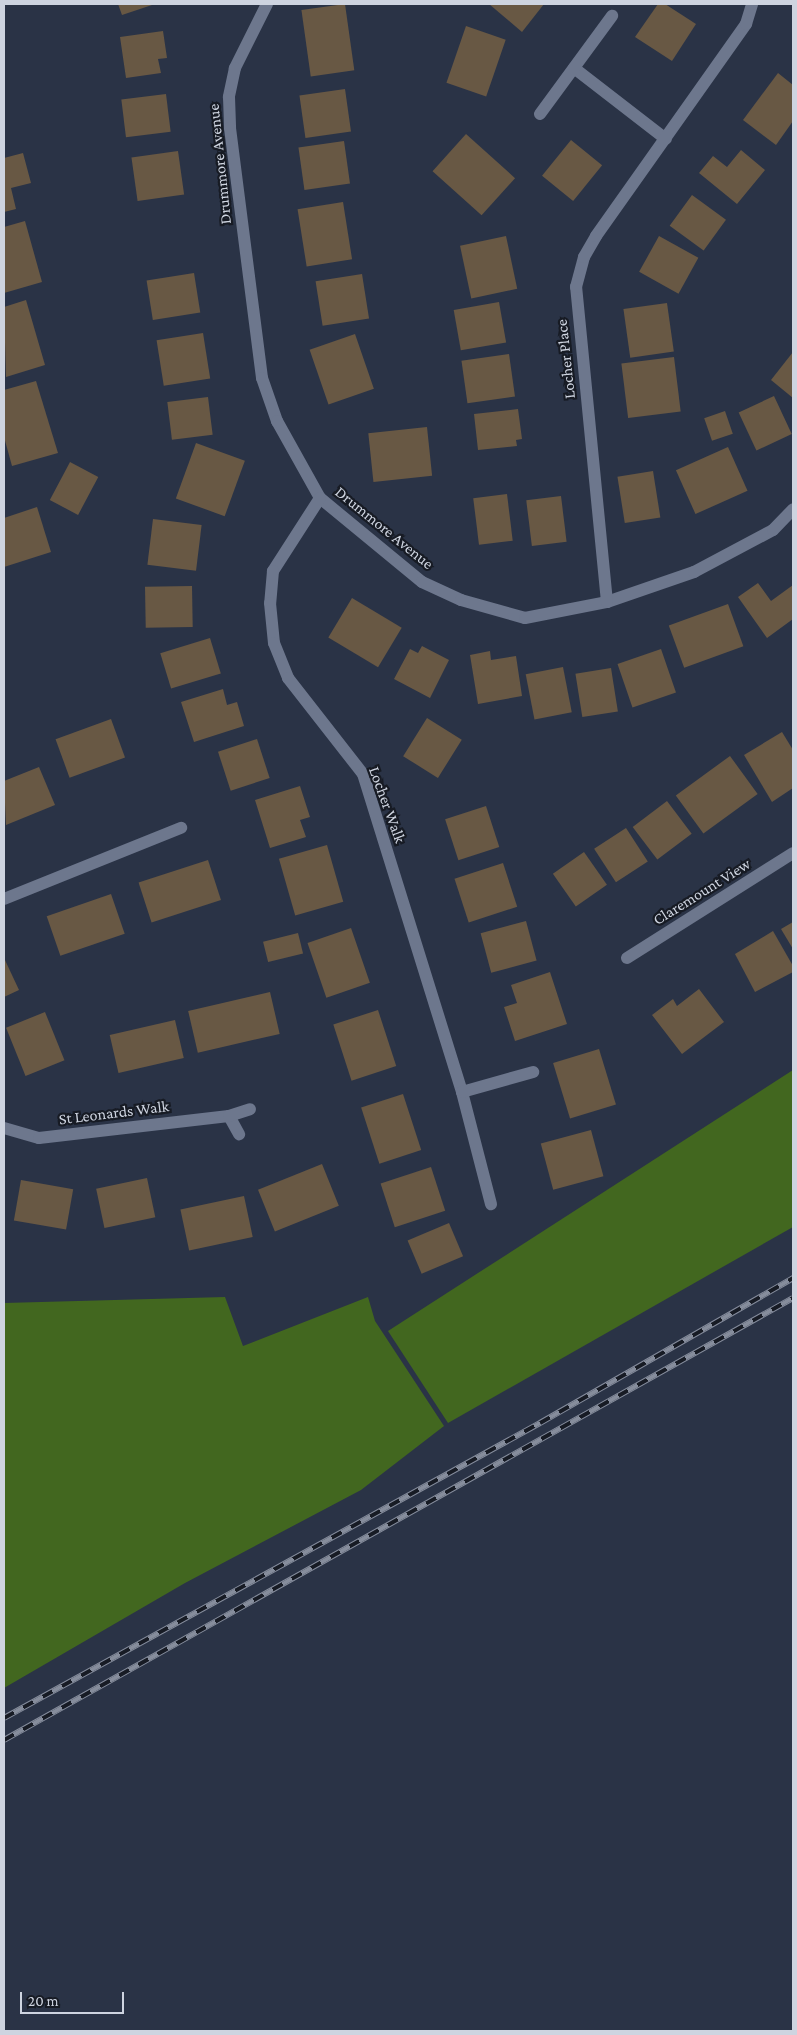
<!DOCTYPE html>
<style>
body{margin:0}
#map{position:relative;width:797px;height:2035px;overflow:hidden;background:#2a3346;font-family:"Crimson Pro",serif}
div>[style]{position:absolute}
.green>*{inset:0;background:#42671f}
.building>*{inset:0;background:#685844;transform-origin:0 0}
.minor>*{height:12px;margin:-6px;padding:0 6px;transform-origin:6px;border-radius:6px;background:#6d778d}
.rail>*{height:5.5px;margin-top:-2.75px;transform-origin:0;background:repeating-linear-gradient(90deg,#171b24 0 11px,#868d9c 0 22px);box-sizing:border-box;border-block:1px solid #868d9c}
span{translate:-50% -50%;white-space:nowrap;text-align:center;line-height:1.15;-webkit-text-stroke:4.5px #171b24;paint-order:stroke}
.street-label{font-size:16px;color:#ced4e0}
.frame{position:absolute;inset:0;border:5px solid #ced4e0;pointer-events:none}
.scale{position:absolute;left:20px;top:1992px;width:104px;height:22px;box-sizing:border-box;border:2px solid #ced4e0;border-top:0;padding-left:6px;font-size:15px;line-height:18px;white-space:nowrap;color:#ced4e0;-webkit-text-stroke:4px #171b24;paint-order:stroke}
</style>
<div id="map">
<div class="green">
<div style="clip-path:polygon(793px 1070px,793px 1227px,448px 1423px,388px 1331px)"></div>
<div style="clip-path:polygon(225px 1297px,243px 1346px,368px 1297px,375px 1321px,444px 1426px,361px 1490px,185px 1583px,4px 1688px,4px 1303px)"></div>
</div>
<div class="building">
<div style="clip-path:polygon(118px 4px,155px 4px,122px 15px)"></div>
<div style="left:345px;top:4px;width:67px;height:44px;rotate:82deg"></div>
<div style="clip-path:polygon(489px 4px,544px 4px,522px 32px)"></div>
<div style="clip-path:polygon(658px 4px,665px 4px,696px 24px,672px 61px,635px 37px)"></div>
<div style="left:466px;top:26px;width:42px;height:60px;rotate:19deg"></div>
<div style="clip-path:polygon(163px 31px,167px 58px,158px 59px,161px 73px,126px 78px,120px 37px)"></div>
<div style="clip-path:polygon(778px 73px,793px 85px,793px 121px,776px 145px,743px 120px)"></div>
<div style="left:345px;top:89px;width:43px;height:46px;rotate:82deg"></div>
<div style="left:166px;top:94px;width:38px;height:45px;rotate:83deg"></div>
<div style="left:466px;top:134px;width:66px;height:50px;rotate:42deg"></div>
<div style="left:571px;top:140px;width:40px;height:46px;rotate:39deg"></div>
<div style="left:344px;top:141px;width:43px;height:46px;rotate:82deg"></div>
<div style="clip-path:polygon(741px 150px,765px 170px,737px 204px,699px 173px,713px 156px,727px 167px)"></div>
<div style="left:178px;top:151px;width:44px;height:47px;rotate:82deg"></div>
<div style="clip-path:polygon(23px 153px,31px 183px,11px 188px,16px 209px,4px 212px,4px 158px)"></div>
<div style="left:692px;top:195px;width:42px;height:38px;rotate:36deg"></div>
<div style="left:343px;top:202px;width:58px;height:46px;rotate:81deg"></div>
<div style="clip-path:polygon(25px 221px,42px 282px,4px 293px,4px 227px)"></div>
<div style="left:506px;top:236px;width:54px;height:47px;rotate:78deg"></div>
<div style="left:659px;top:236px;width:45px;height:41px;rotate:29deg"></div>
<div style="left:194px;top:273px;width:40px;height:48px;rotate:81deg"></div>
<div style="left:362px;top:274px;width:45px;height:47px;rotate:81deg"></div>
<div style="clip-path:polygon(26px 300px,45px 365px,6px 377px,4px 307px)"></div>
<div style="left:499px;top:302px;width:41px;height:46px;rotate:80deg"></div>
<div style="left:667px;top:303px;width:49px;height:44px;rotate:82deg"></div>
<div style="left:203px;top:333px;width:46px;height:47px;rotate:81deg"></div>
<div style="left:355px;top:334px;width:58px;height:48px;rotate:71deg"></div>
<div style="clip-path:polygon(793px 352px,793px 398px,771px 380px)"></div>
<div style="left:509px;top:354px;width:43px;height:48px;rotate:82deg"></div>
<div style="left:674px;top:357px;width:55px;height:53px;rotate:83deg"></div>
<div style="clip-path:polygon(36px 381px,58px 453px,12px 466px,4px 437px,4px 390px)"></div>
<div style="left:774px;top:396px;width:42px;height:39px;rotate:65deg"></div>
<div style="left:208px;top:397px;width:38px;height:41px;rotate:83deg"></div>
<div style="clip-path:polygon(518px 409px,522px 439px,516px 440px,517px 446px,478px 450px,474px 414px)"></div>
<div style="left:725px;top:411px;width:24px;height:22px;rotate:71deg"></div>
<div style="left:427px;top:427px;width:49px;height:59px;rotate:84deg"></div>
<div style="left:196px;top:443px;width:52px;height:59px;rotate:20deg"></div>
<div style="left:728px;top:447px;width:48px;height:57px;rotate:66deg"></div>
<div style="left:70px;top:462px;width:32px;height:43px;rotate:28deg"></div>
<div style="left:653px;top:471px;width:47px;height:36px;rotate:81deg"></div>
<div style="left:507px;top:494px;width:47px;height:34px;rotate:83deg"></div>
<div style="left:561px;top:496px;width:46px;height:35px;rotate:83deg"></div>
<div style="clip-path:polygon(37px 507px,51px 552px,4px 567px,4px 518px)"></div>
<div style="left:153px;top:519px;width:49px;height:46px;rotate:7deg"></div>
<div style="clip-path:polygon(758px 583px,771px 601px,793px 585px,793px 619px,767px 638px,738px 597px)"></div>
<div style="left:192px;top:586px;width:41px;height:47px;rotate:89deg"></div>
<div style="left:352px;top:598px;width:58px;height:46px;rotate:31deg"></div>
<div style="left:728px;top:604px;width:45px;height:63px;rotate:70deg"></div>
<div style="left:210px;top:638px;width:37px;height:52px;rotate:73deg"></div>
<div style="clip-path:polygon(422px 646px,449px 660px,430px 698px,394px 679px,410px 649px,418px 653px)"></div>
<div style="left:661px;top:649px;width:46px;height:46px;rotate:71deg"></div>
<div style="clip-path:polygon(490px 651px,491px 660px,516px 656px,522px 696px,478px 704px,470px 655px)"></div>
<div style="left:563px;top:667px;width:46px;height:38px;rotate:79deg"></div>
<div style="left:611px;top:668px;width:44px;height:36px;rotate:81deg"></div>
<div style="clip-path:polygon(223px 689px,227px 705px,237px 702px,244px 726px,194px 742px,181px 702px)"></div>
<div style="left:427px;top:718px;width:41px;height:45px;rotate:32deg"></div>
<div style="left:111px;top:719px;width:41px;height:59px;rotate:70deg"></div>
<div style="clip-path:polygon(782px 732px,793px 750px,793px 788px,772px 802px,744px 755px)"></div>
<div style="left:257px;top:739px;width:41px;height:41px;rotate:72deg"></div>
<div style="left:730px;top:756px;width:47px;height:67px;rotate:54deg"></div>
<div style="clip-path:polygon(39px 767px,55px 805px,6px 825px,4px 781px)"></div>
<div style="clip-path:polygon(300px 786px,310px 817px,300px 820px,306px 837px,270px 848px,255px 800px)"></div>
<div style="left:667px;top:801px;width:41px;height:43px;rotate:53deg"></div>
<div style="left:486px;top:806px;width:43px;height:43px;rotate:72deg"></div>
<div style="left:626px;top:828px;width:40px;height:38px;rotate:57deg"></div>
<div style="left:327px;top:845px;width:59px;height:50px;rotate:74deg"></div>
<div style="left:584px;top:852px;width:40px;height:38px;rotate:55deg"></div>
<div style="left:208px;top:860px;width:42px;height:73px;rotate:72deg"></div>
<div style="left:503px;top:863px;width:46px;height:51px;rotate:72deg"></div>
<div style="left:111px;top:894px;width:42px;height:68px;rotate:71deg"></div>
<div style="left:526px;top:921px;width:41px;height:47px;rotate:75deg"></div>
<div style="clip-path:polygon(793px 922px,793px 949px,781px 929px)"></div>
<div style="left:351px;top:928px;width:58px;height:46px;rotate:71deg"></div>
<div style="clip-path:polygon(773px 931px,793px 966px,793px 972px,755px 992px,735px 954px)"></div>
<div style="left:298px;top:933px;width:21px;height:36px;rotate:76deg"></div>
<div style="clip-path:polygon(4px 958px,19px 990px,4px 997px)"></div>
<div style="clip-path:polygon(550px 972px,567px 1024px,515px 1041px,504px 1007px,517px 1003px,511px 985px)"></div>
<div style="clip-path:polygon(699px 989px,724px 1022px,682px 1054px,652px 1015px,673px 999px,677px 1006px)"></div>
<div style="left:270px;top:992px;width:43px;height:84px;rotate:77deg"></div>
<div style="left:378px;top:1010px;width:59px;height:47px;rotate:72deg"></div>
<div style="left:45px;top:1012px;width:52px;height:42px;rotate:68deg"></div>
<div style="left:175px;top:1020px;width:39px;height:67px;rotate:77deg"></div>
<div style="left:599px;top:1049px;width:58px;height:48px;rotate:73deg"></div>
<div style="left:403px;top:1094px;width:59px;height:44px;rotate:72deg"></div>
<div style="left:591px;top:1130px;width:48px;height:52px;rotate:75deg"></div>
<div style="left:322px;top:1164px;width:45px;height:69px;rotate:68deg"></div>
<div style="left:431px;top:1167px;width:46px;height:53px;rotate:72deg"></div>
<div style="left:147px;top:1178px;width:40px;height:52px;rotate:78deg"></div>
<div style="left:21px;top:1180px;width:53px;height:41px;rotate:10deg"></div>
<div style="left:244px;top:1196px;width:42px;height:65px;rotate:78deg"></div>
<div style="left:449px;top:1223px;width:36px;height:45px;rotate:67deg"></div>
</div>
<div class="minor">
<div style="left:267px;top:4px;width:72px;rotate:116.6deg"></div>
<div style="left:235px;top:68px;width:30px;rotate:102deg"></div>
<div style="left:229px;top:97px;width:31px;rotate:88deg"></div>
<div style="left:230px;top:128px;width:252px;rotate:82.7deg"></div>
<div style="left:262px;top:378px;width:46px;rotate:70.8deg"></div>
<div style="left:277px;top:421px;width:88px;rotate:60.8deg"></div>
<div style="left:320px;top:498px;width:132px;rotate:39.5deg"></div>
<div style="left:422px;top:582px;width:43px;rotate:24.8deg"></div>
<div style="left:461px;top:600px;width:66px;rotate:15.7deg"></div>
<div style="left:525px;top:618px;width:84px;rotate:-11deg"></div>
<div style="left:607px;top:602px;width:92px;rotate:-19deg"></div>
<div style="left:694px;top:572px;width:89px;rotate:-28deg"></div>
<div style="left:773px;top:530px;width:29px;rotate:-46deg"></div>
<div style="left:574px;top:68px;width:116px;rotate:37.7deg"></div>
<div style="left:540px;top:114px;width:122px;rotate:-53.7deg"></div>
<div style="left:320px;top:498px;width:87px;rotate:122.8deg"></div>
<div style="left:273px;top:571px;width:32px;rotate:95deg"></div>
<div style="left:270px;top:603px;width:40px;rotate:84.3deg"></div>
<div style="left:274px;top:643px;width:38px;rotate:68deg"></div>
<div style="left:288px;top:678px;width:122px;rotate:52deg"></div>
<div style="left:363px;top:774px;width:333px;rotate:72.7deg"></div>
<div style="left:462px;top:1092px;width:116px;rotate:75.5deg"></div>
<div style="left:607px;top:602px;width:317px;rotate:-95.6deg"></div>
<div style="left:576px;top:287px;width:31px;rotate:-75deg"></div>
<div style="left:584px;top:257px;width:24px;rotate:-60deg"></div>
<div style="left:596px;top:236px;width:260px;rotate:-54.7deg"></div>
<div style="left:746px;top:24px;width:21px;rotate:-73deg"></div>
<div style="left:4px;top:899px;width:191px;rotate:-21.9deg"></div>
<div style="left:627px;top:958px;width:196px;rotate:-32.3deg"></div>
<div style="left:462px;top:1092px;width:74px;rotate:-15.7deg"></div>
<div style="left:229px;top:1116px;width:21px;rotate:61deg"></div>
<div style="left:4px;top:1128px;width:36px;rotate:16deg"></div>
<div style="left:39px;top:1138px;width:191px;rotate:-6.6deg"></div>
<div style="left:229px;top:1116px;width:22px;rotate:-18deg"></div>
</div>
<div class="rail">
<div style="left:4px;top:1718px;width:612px;rotate:-28.83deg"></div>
<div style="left:540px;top:1423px;width:292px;rotate:-29.8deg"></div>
<div style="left:4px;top:1740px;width:904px;rotate:-29.26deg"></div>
</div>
<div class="street-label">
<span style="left:220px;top:164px;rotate:-96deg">Drummore Avenue</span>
<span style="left:566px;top:359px;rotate:-96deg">Locher Place</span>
<span style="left:384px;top:528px;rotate:39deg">Drummore Avenue</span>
<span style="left:387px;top:805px;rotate:70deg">Locher Walk</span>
<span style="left:702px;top:892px;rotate:-32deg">Claremount View</span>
<span style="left:114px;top:1113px;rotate:-7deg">St Leonards Walk</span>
</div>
<div class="frame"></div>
<div class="scale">20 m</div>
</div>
